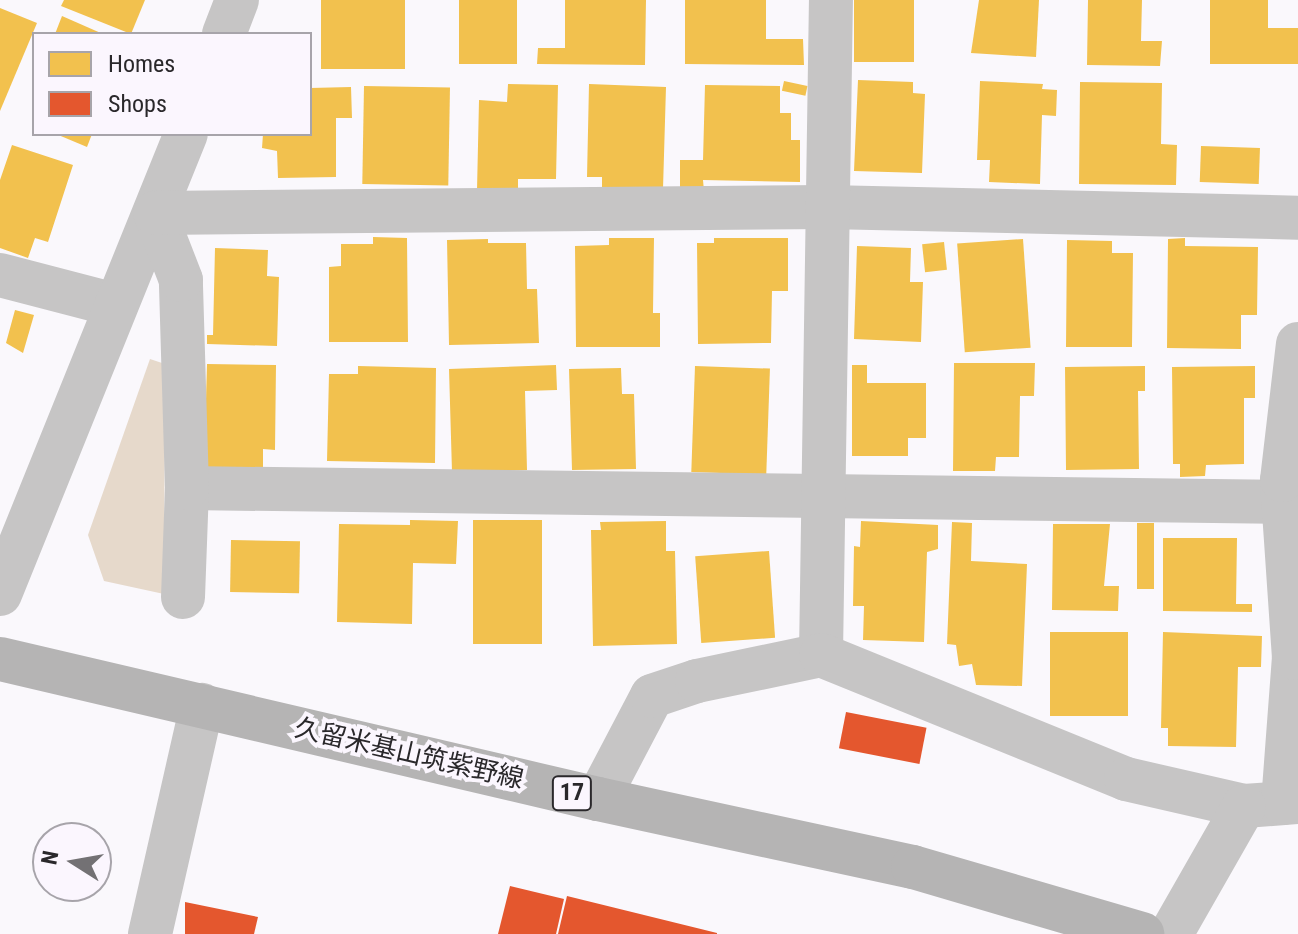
<!DOCTYPE html>
<meta charset="utf-8">
<style>
body{margin:0}
#map{position:relative;width:1298px;height:934px;overflow:hidden;background:#faf8fc;font-family:"Roboto Condensed","Noto Sans JP",sans-serif}
div>[style]{position:absolute}
.green>*{inset:0;background:#e6d9cb}
.homes>*{inset:0;background:#f2c14e;transform-origin:0 0}
.shops>*{inset:0;background:#e4572e;transform-origin:0 0}
.minor>*{height:44px;margin:-22px;padding:0 22px;transform-origin:22px;border-radius:22px;background:#c6c5c5}
.major>*{height:44px;margin:-22px;padding:0 22px;transform-origin:22px;border-radius:22px;background:#b5b4b4}
span{translate:-50% -50%;white-space:nowrap;text-align:center;line-height:1.15;-webkit-text-stroke:8px #fbf6fe;paint-order:stroke}
.shield-label span{padding:2px 6px;background:#fbf6fe;border:2px solid;border-radius:6px;-webkit-text-stroke-width:0}
.shield-label{font-size:24px;color:#2a282b;font-weight:700}
.street-label{font-size:26px;color:#2a282b}
.legend{position:absolute;left:32px;top:32px;width:280px;height:104px;box-sizing:border-box;background:#fbf6fe;border:2px solid #a7a4aa;margin:0;padding:10px 14px;list-style:none;font-size:24px;color:#2a282b}
.legend li{display:flex;align-items:center;gap:16px;height:40px}
.legend b{width:40px;border:2px solid #a7a4aa}
.north{position:absolute;left:32px;top:822px;width:80px;height:80px;box-sizing:border-box;background:#fbf6fe;border:2px solid #a7a4aa;border-radius:50%;rotate:281deg;font-size:22px;font-weight:700;line-height:32px;text-align:center;color:#2a282b}
.north::after{content:'';display:block;margin:auto;width:28px;height:36px;background:#737174;clip-path:polygon(50% 0,100% 100%,50% 72%,0 100%)}
</style>
<div id="map">
<div class="green">
<div style="clip-path:polygon(150px 359px,165px 364px,164px 594px,104px 581px,88px 535px)"></div>
</div>
<div class="homes">
<div style="clip-path:polygon(64px 0,145px 0,131px 34px,61px 6px)"></div>
<div style="left:321px;top:0;width:84px;height:69px"></div>
<div style="left:459px;top:0;width:58px;height:64px"></div>
<div style="clip-path:polygon(565px 0,646px 0,645px 65px,537px 64px,538px 48px,565px 48px)"></div>
<div style="clip-path:polygon(685px 0,766px 0,766px 39px,803px 39px,804px 65px,685px 64px)"></div>
<div style="left:854px;top:0;width:60px;height:62px"></div>
<div style="clip-path:polygon(979px 0,1039px 0,1036px 57px,971px 53px)"></div>
<div style="clip-path:polygon(1088px 0,1142px 0,1141px 41px,1162px 41px,1160px 66px,1087px 65px)"></div>
<div style="clip-path:polygon(1210px 0,1268px 0,1268px 28px,1298px 28px,1298px 64px,1210px 64px)"></div>
<div style="clip-path:polygon(0 8px,37px 23px,0 111px)"></div>
<div style="clip-path:polygon(62px 16px,103px 34px,55px 34px)"></div>
<div style="clip-path:polygon(858px 80px,913px 82px,913px 93px,925px 94px,922px 173px,854px 171px)"></div>
<div style="left:784px;top:81px;width:24px;height:10px;rotate:12deg"></div>
<div style="clip-path:polygon(980px 81px,1043px 84px,1042px 89px,1057px 90px,1056px 116px,1042px 115px,1040px 184px,989px 182px,990px 160px,977px 160px)"></div>
<div style="clip-path:polygon(1080px 82px,1162px 83px,1161px 144px,1177px 145px,1176px 185px,1079px 184px)"></div>
<div style="clip-path:polygon(508px 84px,558px 85px,556px 179px,518px 179px,518px 191px,477px 190px,479px 100px,507px 102px)"></div>
<div style="clip-path:polygon(589px 84px,666px 87px,663px 189px,602px 188px,602px 177px,587px 177px)"></div>
<div style="clip-path:polygon(705px 85px,780px 86px,780px 113px,791px 113px,791px 140px,800px 140px,800px 182px,703px 180px,704px 191px,680px 190px,680px 160px,703px 160px)"></div>
<div style="left:364px;top:86px;width:86px;height:98px;rotate:1deg"></div>
<div style="clip-path:polygon(351px 87px,352px 118px,336px 118px,336px 177px,278px 178px,277px 151px,262px 148px,263px 134px,310px 134px,310px 88px)"></div>
<div style="clip-path:polygon(56px 134px,92px 134px,87px 147px)"></div>
<div style="clip-path:polygon(12px 145px,73px 165px,48px 242px,35px 238px,28px 258px,0 248px,0 180px)"></div>
<div style="left:1201px;top:146px;width:59px;height:36px;rotate:2deg"></div>
<div style="clip-path:polygon(373px 237px,407px 238px,408px 342px,329px 342px,329px 267px,341px 266px,341px 244px,373px 244px)"></div>
<div style="clip-path:polygon(609px 238px,654px 238px,653px 313px,660px 313px,660px 347px,576px 347px,575px 246px,609px 245px)"></div>
<div style="clip-path:polygon(714px 238px,788px 238px,788px 291px,772px 291px,771px 343px,698px 344px,697px 243px,714px 243px)"></div>
<div style="clip-path:polygon(1185px 238px,1185px 246px,1258px 247px,1257px 315px,1241px 315px,1241px 349px,1167px 348px,1168px 239px)"></div>
<div style="clip-path:polygon(488px 239px,488px 243px,526px 243px,527px 289px,537px 289px,539px 343px,449px 345px,447px 240px)"></div>
<div style="left:1023px;top:239px;width:109px;height:66px;rotate:86deg"></div>
<div style="clip-path:polygon(1067px 240px,1112px 241px,1112px 253px,1133px 253px,1132px 347px,1066px 347px)"></div>
<div style="left:944px;top:242px;width:28px;height:22px;rotate:84deg"></div>
<div style="clip-path:polygon(857px 246px,911px 248px,910px 282px,923px 282px,921px 342px,854px 339px)"></div>
<div style="clip-path:polygon(215px 248px,268px 250px,267px 276px,279px 277px,277px 346px,207px 344px,207px 335px,213px 335px)"></div>
<div style="clip-path:polygon(15px 310px,34px 315px,23px 353px,6px 343px)"></div>
<div style="clip-path:polygon(954px 363px,1035px 363px,1034px 396px,1020px 396px,1019px 457px,996px 457px,995px 471px,953px 471px)"></div>
<div style="clip-path:polygon(207px 364px,276px 365px,275px 450px,263px 449px,263px 470px,204px 469px)"></div>
<div style="clip-path:polygon(556px 365px,557px 390px,525px 391px,527px 470px,452px 472px,449px 369px)"></div>
<div style="clip-path:polygon(852px 365px,867px 365px,867px 383px,926px 383px,926px 438px,908px 438px,908px 456px,852px 456px)"></div>
<div style="clip-path:polygon(358px 366px,436px 368px,435px 463px,327px 461px,329px 374px,358px 374px)"></div>
<div style="left:695px;top:366px;width:75px;height:106px;rotate:2deg"></div>
<div style="clip-path:polygon(1145px 366px,1145px 391px,1138px 391px,1139px 469px,1066px 470px,1065px 367px)"></div>
<div style="clip-path:polygon(1255px 366px,1255px 398px,1244px 398px,1244px 464px,1206px 465px,1205px 476px,1180px 477px,1180px 464px,1173px 464px,1172px 367px)"></div>
<div style="clip-path:polygon(621px 368px,622px 394px,634px 394px,636px 469px,572px 470px,569px 369px)"></div>
<div style="clip-path:polygon(410px 520px,458px 521px,456px 564px,413px 563px,412px 624px,337px 622px,339px 524px,410px 525px)"></div>
<div style="left:473px;top:520px;width:69px;height:124px"></div>
<div style="clip-path:polygon(666px 521px,666px 551px,675px 551px,677px 644px,593px 646px,591px 530px,601px 530px,600px 522px)"></div>
<div style="clip-path:polygon(861px 521px,938px 525px,938px 549px,927px 552px,924px 642px,863px 640px,864px 606px,853px 606px,854px 546px,860px 547px)"></div>
<div style="clip-path:polygon(952px 522px,972px 523px,971px 561px,1027px 564px,1022px 686px,976px 685px,972px 664px,959px 666px,956px 645px,947px 644px)"></div>
<div style="left:1137px;top:523px;width:17px;height:66px"></div>
<div style="clip-path:polygon(1053px 524px,1110px 524px,1104px 586px,1119px 586px,1118px 611px,1052px 610px)"></div>
<div style="clip-path:polygon(1163px 538px,1237px 538px,1236px 604px,1252px 604px,1252px 612px,1163px 611px)"></div>
<div style="left:231px;top:540px;width:69px;height:52px;rotate:1deg"></div>
<div style="left:769px;top:551px;width:87px;height:74px;rotate:86deg"></div>
<div style="left:1050px;top:632px;width:78px;height:84px"></div>
<div style="clip-path:polygon(1163px 632px,1262px 636px,1261px 667px,1238px 667px,1236px 747px,1168px 746px,1168px 728px,1161px 728px)"></div>
</div>
<div class="shops">
<div style="left:846px;top:712px;width:82px;height:37px;rotate:11deg"></div>
<div style="clip-path:polygon(510px 886px,564px 899px,556px 934px,498px 934px)"></div>
<div style="clip-path:polygon(567px 896px,717px 933px,717px 934px,558px 934px)"></div>
<div style="clip-path:polygon(185px 902px,258px 917px,254px 934px,185px 934px)"></div>
</div>
<div class="minor">
<div style="left:224px;top:34px;width:36px;rotate:-69deg"></div>
<div style="left:0;top:275px;width:119px;rotate:14.6deg"></div>
<div style="left:187px;top:488px;width:1095px;rotate:0.73deg"></div>
<div style="left:0;top:594px;width:496px;rotate:-68deg"></div>
<div style="left:183px;top:597px;width:109px;rotate:-87.9deg"></div>
<div style="left:187px;top:488px;width:208px;rotate:-91.7deg"></div>
<div style="left:181px;top:280px;width:72px;rotate:-111.2deg"></div>
<div style="left:155px;top:213px;width:672px;rotate:-0.51deg"></div>
<div style="left:827px;top:207px;width:471px;rotate:1.3deg"></div>
<div style="left:821px;top:655px;width:655px;rotate:-89.13deg"></div>
<div style="left:598px;top:799px;width:116px;rotate:-62.3deg"></div>
<div style="left:652px;top:696px;width:47px;rotate:-18.4deg"></div>
<div style="left:697px;top:681px;width:127px;rotate:-11.8deg"></div>
<div style="left:821px;top:655px;width:329px;rotate:22.1deg"></div>
<div style="left:1126px;top:779px;width:121px;rotate:12.9deg"></div>
<div style="left:1244px;top:806px;width:54px;rotate:-4.2deg"></div>
<div style="left:1283px;top:803px;width:145px;rotate:-85.7deg"></div>
<div style="left:1294px;top:658px;width:178px;rotate:-93.9deg"></div>
<div style="left:1282px;top:480px;width:137px;rotate:-83.3deg"></div>
<div style="left:150px;top:934px;width:235px;rotate:-77.2deg"></div>
<div style="left:1171px;top:934px;width:147px;rotate:-60.3deg"></div>
</div>
<div class="major">
<div style="left:0;top:659px;width:614px;rotate:13.18deg"></div>
<div style="left:598px;top:799px;width:322px;rotate:12.2deg"></div>
<div style="left:913px;top:867px;width:239px;rotate:16.3deg"></div>
</div>
<div class="shield-label">
<span style="left:572px;top:793px">17</span>
</div>
<div class="street-label">
<span style="left:409px;top:754px;rotate:13deg">久留米基山筑紫野線</span>
</div>
<ul class="legend">
<li><b style="height:22px;background:#f2c14e"></b>Homes</li>
<li><b style="height:22px;background:#e4572e"></b>Shops</li>
</ul>
<div class="north">N</div>
</div>
